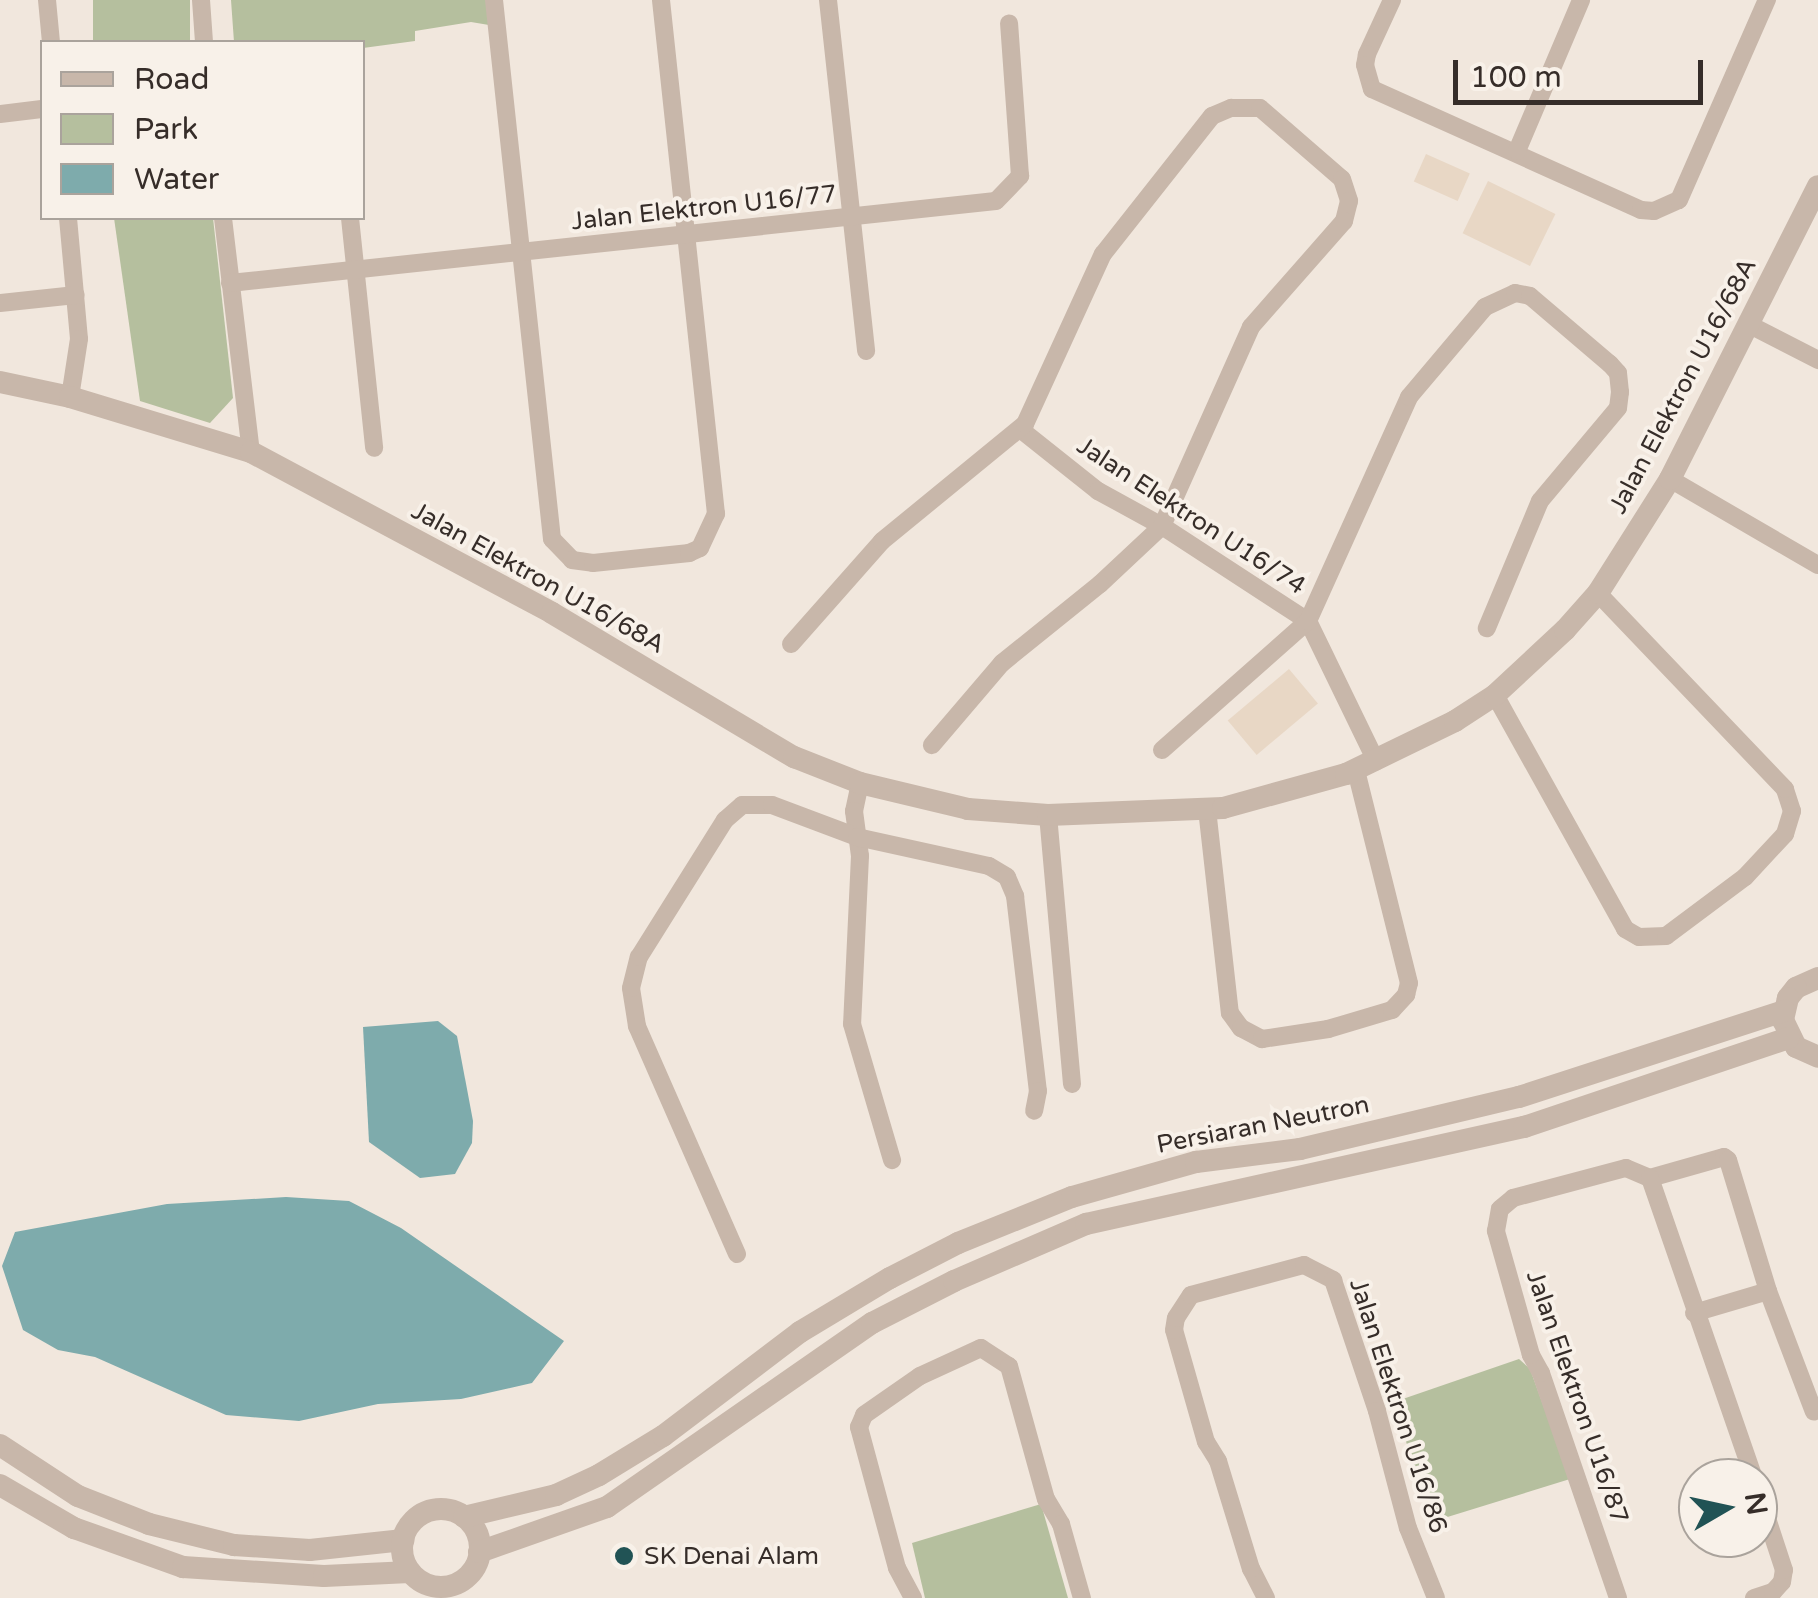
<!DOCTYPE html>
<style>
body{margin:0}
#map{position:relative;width:1818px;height:1598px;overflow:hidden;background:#f1e7dd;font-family:"Varela Round",sans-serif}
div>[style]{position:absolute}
.green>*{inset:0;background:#b5bf9e;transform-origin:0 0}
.plaza>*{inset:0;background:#e8d7c5;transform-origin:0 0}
.water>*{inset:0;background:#7eabac}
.minor>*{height:18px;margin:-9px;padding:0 9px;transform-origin:9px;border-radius:9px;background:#c8b7aa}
.tertiary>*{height:22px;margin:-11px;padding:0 11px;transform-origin:11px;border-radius:11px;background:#c8b7aa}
.tertiary>.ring{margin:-11px;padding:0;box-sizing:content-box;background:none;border:22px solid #c8b7aa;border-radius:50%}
.dots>*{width:28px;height:28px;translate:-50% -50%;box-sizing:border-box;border:5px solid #f8f1e9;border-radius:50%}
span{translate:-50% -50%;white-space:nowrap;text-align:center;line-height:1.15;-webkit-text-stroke:8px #f8f1e9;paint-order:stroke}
.street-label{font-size:25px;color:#362d29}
.poi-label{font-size:25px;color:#362d29}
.left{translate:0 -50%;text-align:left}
.legend{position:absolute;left:40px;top:40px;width:325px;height:180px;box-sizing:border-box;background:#f8f1e9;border:2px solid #aaa39c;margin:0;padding:12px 18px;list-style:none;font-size:30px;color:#362d29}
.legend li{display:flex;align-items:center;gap:20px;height:50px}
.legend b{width:50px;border:2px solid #aaa39c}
.north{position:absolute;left:1678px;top:1458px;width:100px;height:100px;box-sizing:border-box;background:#f8f1e9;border:2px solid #aaa39c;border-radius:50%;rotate:81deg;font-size:28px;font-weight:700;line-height:40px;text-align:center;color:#362d29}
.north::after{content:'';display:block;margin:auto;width:35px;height:45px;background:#215355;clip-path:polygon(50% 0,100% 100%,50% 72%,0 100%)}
.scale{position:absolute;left:1453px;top:60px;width:250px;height:45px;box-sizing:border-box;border:5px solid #362d29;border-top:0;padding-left:12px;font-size:30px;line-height:35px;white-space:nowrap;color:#362d29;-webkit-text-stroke:8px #f8f1e9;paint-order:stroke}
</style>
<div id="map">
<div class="green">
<div style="left:93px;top:0;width:97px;height:42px"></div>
<div style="clip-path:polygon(231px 0,486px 0,489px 25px,471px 22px,415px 31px,415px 41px,363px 48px,362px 42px,234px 42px)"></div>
<div style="clip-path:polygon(114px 218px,213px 218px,233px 398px,210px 423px,140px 401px)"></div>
<div style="clip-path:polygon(1519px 1359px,1530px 1369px,1570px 1479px,1441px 1519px,1426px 1507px,1394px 1402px)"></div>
<div style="clip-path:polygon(1041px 1504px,1068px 1598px,925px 1598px,912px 1543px)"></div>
</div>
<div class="plaza">
<div style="left:1426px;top:154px;width:48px;height:30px;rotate:24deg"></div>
<div style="left:1488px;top:181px;width:75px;height:58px;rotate:26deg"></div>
<div style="left:1289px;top:669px;width:45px;height:80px;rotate:50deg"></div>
</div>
<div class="water">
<div style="clip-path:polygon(438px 1021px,457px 1036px,473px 1121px,472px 1143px,455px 1174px,420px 1178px,369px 1142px,363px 1027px)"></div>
<div style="clip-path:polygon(286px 1197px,349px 1201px,401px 1228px,564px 1341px,532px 1383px,461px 1399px,378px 1404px,299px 1421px,226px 1415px,95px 1357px,58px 1350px,23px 1330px,2px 1266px,15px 1232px,167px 1204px)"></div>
</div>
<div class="minor">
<div style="left:47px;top:0;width:42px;rotate:84.6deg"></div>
<div style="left:201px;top:0;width:42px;rotate:85.9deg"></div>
<div style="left:494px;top:0;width:542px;rotate:83.86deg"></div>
<div style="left:552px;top:539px;width:29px;rotate:46deg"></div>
<div style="left:572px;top:560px;width:21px;rotate:8deg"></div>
<div style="left:593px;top:563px;width:97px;rotate:-5.9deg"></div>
<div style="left:689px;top:553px;width:12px;rotate:-24deg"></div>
<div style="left:700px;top:548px;width:38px;rotate:-65deg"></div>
<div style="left:716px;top:514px;width:517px;rotate:-96.11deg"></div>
<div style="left:828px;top:0;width:353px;rotate:83.8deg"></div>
<div style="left:1392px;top:0;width:60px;rotate:114.8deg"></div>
<div style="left:1367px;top:54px;width:11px;rotate:100deg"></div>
<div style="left:1365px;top:65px;width:25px;rotate:74deg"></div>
<div style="left:1372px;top:89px;width:295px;rotate:24.2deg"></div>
<div style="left:1641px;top:210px;width:13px;rotate:4deg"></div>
<div style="left:1654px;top:211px;width:27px;rotate:-24deg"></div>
<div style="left:1679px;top:200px;width:219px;rotate:-66.3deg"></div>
<div style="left:0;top:114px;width:42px;rotate:-6.8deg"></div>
<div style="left:1517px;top:151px;width:164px;rotate:-67deg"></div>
<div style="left:68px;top:218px;width:121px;rotate:84.8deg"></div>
<div style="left:79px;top:339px;width:59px;rotate:98.8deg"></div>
<div style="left:223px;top:218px;width:236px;rotate:83.2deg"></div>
<div style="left:350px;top:218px;width:231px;rotate:84deg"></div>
<div style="left:230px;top:283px;width:770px;rotate:-6.11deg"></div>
<div style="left:996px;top:201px;width:35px;rotate:-46deg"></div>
<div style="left:1020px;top:176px;width:153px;rotate:-94.1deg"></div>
<div style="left:0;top:303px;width:76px;rotate:-6deg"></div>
<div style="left:1748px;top:324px;width:79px;rotate:27.2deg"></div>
<div style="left:1020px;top:429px;width:100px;rotate:38.5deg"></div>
<div style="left:1098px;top:491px;width:73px;rotate:28.7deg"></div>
<div style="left:1162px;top:526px;width:174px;rotate:33.1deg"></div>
<div style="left:1308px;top:621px;width:156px;rotate:64.1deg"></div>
<div style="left:1670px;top:479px;width:171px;rotate:30.2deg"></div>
<div style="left:791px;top:644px;width:137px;rotate:-48.5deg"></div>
<div style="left:882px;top:541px;width:185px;rotate:-39.3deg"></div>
<div style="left:1025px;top:424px;width:187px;rotate:-65.4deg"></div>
<div style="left:1103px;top:254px;width:176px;rotate:-51.7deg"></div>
<div style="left:1212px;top:116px;width:21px;rotate:-23deg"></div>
<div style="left:1231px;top:108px;width:29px"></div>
<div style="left:1260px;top:108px;width:108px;rotate:40.9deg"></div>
<div style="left:1342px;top:179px;width:23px;rotate:72deg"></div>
<div style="left:1349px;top:201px;width:21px;rotate:104deg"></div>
<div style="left:1344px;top:221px;width:141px;rotate:131.3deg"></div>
<div style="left:1251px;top:327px;width:218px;rotate:114.1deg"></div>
<div style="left:1162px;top:526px;width:85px;rotate:136.9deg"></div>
<div style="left:1100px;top:584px;width:126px;rotate:141.1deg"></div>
<div style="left:1002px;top:663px;width:108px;rotate:130.5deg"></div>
<div style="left:1495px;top:695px;width:268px;rotate:60.9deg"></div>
<div style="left:1625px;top:929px;width:16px;rotate:30deg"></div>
<div style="left:1639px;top:937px;width:27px;rotate:-2deg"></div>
<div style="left:1666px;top:936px;width:99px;rotate:-36.8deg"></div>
<div style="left:1745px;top:877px;width:59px;rotate:-47.1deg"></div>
<div style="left:1785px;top:834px;width:24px;rotate:-73deg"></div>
<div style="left:1792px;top:811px;width:23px;rotate:-108deg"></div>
<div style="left:1785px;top:789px;width:271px;rotate:-133.7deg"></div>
<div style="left:1162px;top:750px;width:195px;rotate:-41.5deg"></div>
<div style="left:1308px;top:621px;width:246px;rotate:-65.7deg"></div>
<div style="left:1409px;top:397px;width:118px;rotate:-49.8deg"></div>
<div style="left:1485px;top:307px;width:33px;rotate:-25deg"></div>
<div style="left:1515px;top:293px;width:15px;rotate:11deg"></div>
<div style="left:1530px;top:296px;width:105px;rotate:40.4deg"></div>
<div style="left:1610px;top:364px;width:12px;rotate:48deg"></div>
<div style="left:1618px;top:373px;width:19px;rotate:84deg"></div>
<div style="left:1620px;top:392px;width:16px;rotate:97deg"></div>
<div style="left:1618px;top:408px;width:121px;rotate:130deg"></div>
<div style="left:1540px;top:501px;width:138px;rotate:112.7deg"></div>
<div style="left:860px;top:783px;width:29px;rotate:102deg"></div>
<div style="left:854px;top:811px;width:45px;rotate:82.4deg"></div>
<div style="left:860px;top:856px;width:168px;rotate:92.7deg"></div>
<div style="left:852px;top:1024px;width:142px;rotate:73.6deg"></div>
<div style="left:1207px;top:809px;width:205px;rotate:83.6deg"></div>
<div style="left:1230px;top:1013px;width:19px;rotate:54deg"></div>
<div style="left:1241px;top:1028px;width:24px;rotate:28deg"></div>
<div style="left:1262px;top:1039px;width:67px;rotate:-8.6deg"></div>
<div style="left:1328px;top:1029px;width:67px;rotate:-16.5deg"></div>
<div style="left:1392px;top:1010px;width:21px;rotate:-47deg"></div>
<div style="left:1406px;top:995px;width:12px;rotate:-76deg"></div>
<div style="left:1409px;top:983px;width:219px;rotate:-104deg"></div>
<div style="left:1048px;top:815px;width:270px;rotate:84.9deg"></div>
<div style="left:1650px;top:1178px;width:77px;rotate:-15.8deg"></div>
<div style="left:1724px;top:1157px;width:5px;rotate:37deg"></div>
<div style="left:1728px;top:1160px;width:137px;rotate:73deg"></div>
<div style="left:1768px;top:1291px;width:129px;rotate:69.2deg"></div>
<div style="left:737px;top:1254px;width:249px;rotate:-113.7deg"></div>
<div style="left:637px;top:1026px;width:38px;rotate:-99deg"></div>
<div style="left:631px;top:988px;width:32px;rotate:-76deg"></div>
<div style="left:639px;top:957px;width:162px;rotate:-57.9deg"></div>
<div style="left:725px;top:820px;width:23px;rotate:-41deg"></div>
<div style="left:742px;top:805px;width:30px"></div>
<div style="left:772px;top:805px;width:91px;rotate:20.6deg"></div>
<div style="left:857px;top:837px;width:135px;rotate:12.4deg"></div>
<div style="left:989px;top:866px;width:21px;rotate:31deg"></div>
<div style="left:1007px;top:877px;width:21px;rotate:67deg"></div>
<div style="left:1015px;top:896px;width:196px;rotate:83.3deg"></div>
<div style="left:1038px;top:1091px;width:20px;rotate:101deg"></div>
<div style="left:1694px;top:1313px;width:77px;rotate:-16.6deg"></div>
<div style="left:913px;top:1598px;width:34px;rotate:-118deg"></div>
<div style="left:897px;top:1568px;width:146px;rotate:-105.1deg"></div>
<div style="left:859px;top:1427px;width:13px;rotate:-67deg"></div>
<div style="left:864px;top:1415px;width:68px;rotate:-34.9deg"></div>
<div style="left:920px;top:1376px;width:67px;rotate:-24.7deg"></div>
<div style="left:981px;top:1348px;width:33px;rotate:33deg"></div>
<div style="left:1009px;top:1366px;width:138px;rotate:74.5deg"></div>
<div style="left:1046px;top:1499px;width:29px;rotate:59deg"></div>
<div style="left:1061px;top:1524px;width:77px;rotate:74.2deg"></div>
<div style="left:1266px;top:1598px;width:33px;rotate:-117deg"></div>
<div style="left:1251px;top:1569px;width:113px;rotate:-107deg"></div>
<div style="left:1218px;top:1461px;width:22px;rotate:-122deg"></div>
<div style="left:1206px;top:1442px;width:116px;rotate:-105.9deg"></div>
<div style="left:1174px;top:1330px;width:12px;rotate:-81deg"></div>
<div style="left:1176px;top:1318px;width:27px;rotate:-57deg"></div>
<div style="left:1191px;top:1295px;width:117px;rotate:-14.9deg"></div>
<div style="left:1304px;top:1265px;width:33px;rotate:27deg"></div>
<div style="left:1333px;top:1280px;width:138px;rotate:71.4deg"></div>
<div style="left:1377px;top:1411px;width:121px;rotate:75.2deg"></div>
<div style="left:1408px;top:1528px;width:75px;rotate:68.2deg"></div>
<div style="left:1618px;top:1598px;width:238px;rotate:-108.9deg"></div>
<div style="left:1541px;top:1373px;width:21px;rotate:-119deg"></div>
<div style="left:1531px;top:1355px;width:129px;rotate:-105.8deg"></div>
<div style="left:1496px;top:1231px;width:22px;rotate:-80deg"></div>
<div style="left:1500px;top:1209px;width:17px;rotate:-40deg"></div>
<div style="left:1513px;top:1198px;width:117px;rotate:-14.9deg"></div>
<div style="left:1626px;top:1168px;width:26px;rotate:23deg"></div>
<div style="left:1650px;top:1178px;width:318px;rotate:70.9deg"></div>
<div style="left:1754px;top:1598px;width:20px;rotate:-18deg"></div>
<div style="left:1773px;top:1592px;width:13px;rotate:-48deg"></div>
<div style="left:1782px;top:1582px;width:12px;rotate:-81deg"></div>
<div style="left:1784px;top:1570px;width:83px;rotate:-108.2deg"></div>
</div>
<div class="tertiary">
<div style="left:0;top:382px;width:72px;rotate:12.1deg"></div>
<div style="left:70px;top:397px;width:189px;rotate:16.9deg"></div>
<div style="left:251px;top:452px;width:341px;rotate:28.1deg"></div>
<div style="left:552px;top:613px;width:282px;rotate:30.8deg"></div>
<div style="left:794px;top:757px;width:71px;rotate:21.5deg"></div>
<div style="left:860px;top:783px;width:111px;rotate:13.5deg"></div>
<div style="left:968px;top:809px;width:80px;rotate:4.3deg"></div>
<div style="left:1048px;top:815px;width:175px;rotate:-2.3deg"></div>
<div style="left:1223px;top:808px;width:128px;rotate:-15.5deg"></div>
<div style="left:1346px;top:774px;width:121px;rotate:-25.9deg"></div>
<div style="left:1455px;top:721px;width:48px;rotate:-33deg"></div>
<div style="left:1495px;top:695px;width:96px;rotate:-42.9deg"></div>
<div style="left:1565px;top:630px;width:50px;rotate:-48.3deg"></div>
<div style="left:1598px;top:593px;width:135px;rotate:-57.7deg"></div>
<div style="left:1670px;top:479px;width:328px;rotate:-63.2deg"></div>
<div style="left:1818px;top:978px;width:24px;rotate:156deg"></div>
<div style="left:1796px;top:988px;width:13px;rotate:129deg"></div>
<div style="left:1788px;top:998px;width:23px;rotate:103deg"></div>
<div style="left:1783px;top:1020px;width:30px;rotate:64deg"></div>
<div style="left:1796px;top:1047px;width:24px;rotate:24deg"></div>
<div style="left:0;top:1445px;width:93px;rotate:33.2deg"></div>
<div style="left:78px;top:1496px;width:76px;rotate:21.5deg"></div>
<div style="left:149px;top:1524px;width:88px;rotate:13.9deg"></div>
<div style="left:234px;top:1545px;width:76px;rotate:3.8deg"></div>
<div style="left:310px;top:1550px;width:94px;rotate:-6.1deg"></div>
<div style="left:0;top:1485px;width:86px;rotate:30.2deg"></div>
<div style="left:74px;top:1528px;width:116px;rotate:19.7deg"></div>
<div style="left:183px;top:1567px;width:141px;rotate:3.7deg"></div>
<div style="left:324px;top:1576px;width:86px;rotate:-2.7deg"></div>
<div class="ring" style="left:402px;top:1509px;width:56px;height:56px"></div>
<div style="left:464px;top:1517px;width:95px;rotate:-13.4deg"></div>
<div style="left:556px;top:1495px;width:47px;rotate:-24.9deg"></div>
<div style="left:599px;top:1475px;width:75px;rotate:-31.4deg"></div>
<div style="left:663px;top:1436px;width:172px;rotate:-37.2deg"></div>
<div style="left:800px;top:1332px;width:105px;rotate:-31deg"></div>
<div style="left:890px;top:1278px;width:76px;rotate:-27.2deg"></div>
<div style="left:958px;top:1243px;width:123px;rotate:-22deg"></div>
<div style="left:1072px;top:1197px;width:129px;rotate:-15.8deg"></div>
<div style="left:1196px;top:1162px;width:105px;rotate:-7.1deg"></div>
<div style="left:1300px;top:1149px;width:225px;rotate:-13.4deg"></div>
<div style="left:1519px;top:1097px;width:279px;rotate:-18deg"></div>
<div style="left:479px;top:1552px;width:136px;rotate:-19.4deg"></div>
<div style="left:607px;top:1507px;width:323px;rotate:-34.8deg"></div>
<div style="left:872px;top:1323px;width:92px;rotate:-27.1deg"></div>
<div style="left:954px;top:1281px;width:144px;rotate:-23.4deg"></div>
<div style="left:1086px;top:1224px;width:449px;rotate:-12.5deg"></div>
<div style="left:1524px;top:1127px;width:279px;rotate:-18.6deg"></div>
</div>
<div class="dots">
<div style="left:624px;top:1556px;background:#215355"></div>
</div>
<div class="street-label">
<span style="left:704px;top:208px;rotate:-6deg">Jalan Elektron U16/77</span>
<span style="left:1683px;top:386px;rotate:-62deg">Jalan Elektron U16/68A</span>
<span style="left:1191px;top:516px;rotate:33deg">Jalan Elektron U16/74</span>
<span style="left:538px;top:578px;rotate:29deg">Jalan Elektron U16/68A</span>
<span style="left:1263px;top:1125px;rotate:-11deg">Persiaran Neutron</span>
<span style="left:1577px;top:1397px;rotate:71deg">Jalan Elektron U16/87</span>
<span style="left:1398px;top:1406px;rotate:72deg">Jalan Elektron U16/86</span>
</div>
<div class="poi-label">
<span class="left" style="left:644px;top:1556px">SK Denai Alam</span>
</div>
<ul class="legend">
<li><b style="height:12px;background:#c8b7aa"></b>Road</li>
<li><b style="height:28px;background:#b5bf9e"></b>Park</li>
<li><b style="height:28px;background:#7eabac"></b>Water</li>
</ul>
<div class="north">N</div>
<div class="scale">100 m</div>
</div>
